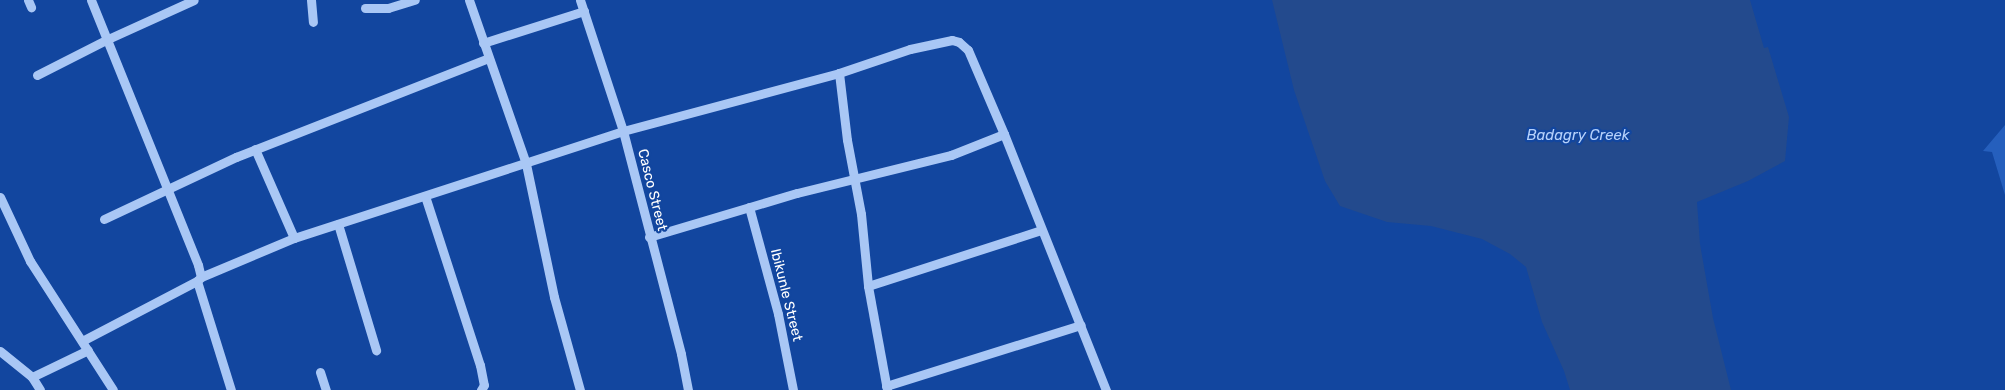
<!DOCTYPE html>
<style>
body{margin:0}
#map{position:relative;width:2005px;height:390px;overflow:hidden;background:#12469f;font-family:Rubik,sans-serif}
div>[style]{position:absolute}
.green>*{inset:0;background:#255fbd}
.water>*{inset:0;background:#234a8d}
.minor>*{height:9px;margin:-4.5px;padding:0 4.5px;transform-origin:4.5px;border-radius:4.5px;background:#a9c7f5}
span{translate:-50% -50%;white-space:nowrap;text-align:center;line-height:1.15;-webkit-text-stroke:4.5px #12469f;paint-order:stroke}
.street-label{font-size:14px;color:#fff}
.water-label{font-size:15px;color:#b6d1fb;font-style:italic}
</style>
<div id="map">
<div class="green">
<div style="clip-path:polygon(2005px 125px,2005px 195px,1992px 152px,1983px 151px)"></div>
</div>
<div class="water">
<div style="clip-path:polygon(1272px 0,1750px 0,1764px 48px,1768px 47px,1789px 117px,1785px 161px,1748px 181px,1697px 202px,1700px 244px,1713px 318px,1731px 390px,1570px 390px,1564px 371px,1542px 322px,1526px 267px,1510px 254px,1482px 239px,1431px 226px,1387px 222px,1340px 206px,1325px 181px,1294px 90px)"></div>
</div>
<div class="minor">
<div style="left:28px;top:0;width:8px;rotate:67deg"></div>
<div style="left:91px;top:0;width:286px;rotate:68deg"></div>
<div style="left:198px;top:265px;width:12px;rotate:76deg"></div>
<div style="left:201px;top:277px;width:6px;rotate:135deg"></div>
<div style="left:197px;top:281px;width:114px;rotate:72.7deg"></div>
<div style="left:311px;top:0;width:22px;rotate:85deg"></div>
<div style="left:469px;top:0;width:174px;rotate:70.8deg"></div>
<div style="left:526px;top:164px;width:136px;rotate:78.1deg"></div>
<div style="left:554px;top:297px;width:97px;rotate:74.4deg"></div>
<div style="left:580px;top:0;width:138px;rotate:71.8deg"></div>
<div style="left:623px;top:131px;width:230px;rotate:75.4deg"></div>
<div style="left:681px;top:354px;width:37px;rotate:79deg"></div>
<div style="left:365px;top:8px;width:23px"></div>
<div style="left:388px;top:8px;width:28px;rotate:-17deg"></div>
<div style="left:483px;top:43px;width:106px;rotate:-17.6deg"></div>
<div style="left:839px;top:73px;width:67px;rotate:83.2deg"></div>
<div style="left:847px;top:140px;width:75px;rotate:79.3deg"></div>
<div style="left:861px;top:214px;width:72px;rotate:84.4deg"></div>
<div style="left:868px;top:286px;width:106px;rotate:79.6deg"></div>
<div style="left:37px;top:75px;width:80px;rotate:-26.9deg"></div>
<div style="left:108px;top:39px;width:94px;rotate:-24.4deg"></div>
<div style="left:255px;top:149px;width:97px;rotate:66.3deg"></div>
<div style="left:425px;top:196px;width:178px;rotate:72deg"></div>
<div style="left:480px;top:365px;width:20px;rotate:79deg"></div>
<div style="left:484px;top:385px;width:6px;rotate:121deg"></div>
<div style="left:0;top:197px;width:71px;rotate:64.9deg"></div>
<div style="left:30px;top:261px;width:153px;rotate:57.2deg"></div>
<div style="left:749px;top:207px;width:111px;rotate:74.8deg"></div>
<div style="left:778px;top:314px;width:77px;rotate:78.8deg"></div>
<div style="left:104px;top:219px;width:146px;rotate:-25.2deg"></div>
<div style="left:236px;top:157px;width:271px;rotate:-21.4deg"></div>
<div style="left:338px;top:224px;width:132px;rotate:73.2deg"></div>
<div style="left:649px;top:237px;width:154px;rotate:-16.6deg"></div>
<div style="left:797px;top:193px;width:159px;rotate:-13.9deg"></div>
<div style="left:951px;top:155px;width:57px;rotate:-21.6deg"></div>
<div style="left:201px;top:277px;width:101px;rotate:-22.8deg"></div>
<div style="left:294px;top:238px;width:346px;rotate:-18deg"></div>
<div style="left:623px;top:131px;width:224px;rotate:-15deg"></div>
<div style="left:839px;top:73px;width:75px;rotate:-18.7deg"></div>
<div style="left:910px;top:49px;width:43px;rotate:-12.1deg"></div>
<div style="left:952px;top:40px;width:7px;rotate:16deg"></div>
<div style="left:959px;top:42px;width:12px;rotate:42deg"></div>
<div style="left:968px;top:50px;width:91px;rotate:66.8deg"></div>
<div style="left:1004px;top:134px;width:276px;rotate:68.3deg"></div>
<div style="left:868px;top:286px;width:182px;rotate:-17.9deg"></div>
<div style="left:82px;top:341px;width:130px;rotate:-27.6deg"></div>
<div style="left:0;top:351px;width:41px;rotate:39.1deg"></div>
<div style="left:32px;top:377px;width:62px;rotate:-25.7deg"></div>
<div style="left:320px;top:372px;width:19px;rotate:72deg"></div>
<div style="left:32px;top:377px;width:15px;rotate:58deg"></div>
<div style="left:886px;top:386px;width:204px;rotate:-17.4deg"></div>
</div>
<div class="street-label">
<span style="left:652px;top:190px;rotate:76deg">Casco Street</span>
<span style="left:786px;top:295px;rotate:76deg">Ibikunle Street</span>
</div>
<div class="water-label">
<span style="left:1578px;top:136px">Badagry Creek</span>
</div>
</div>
